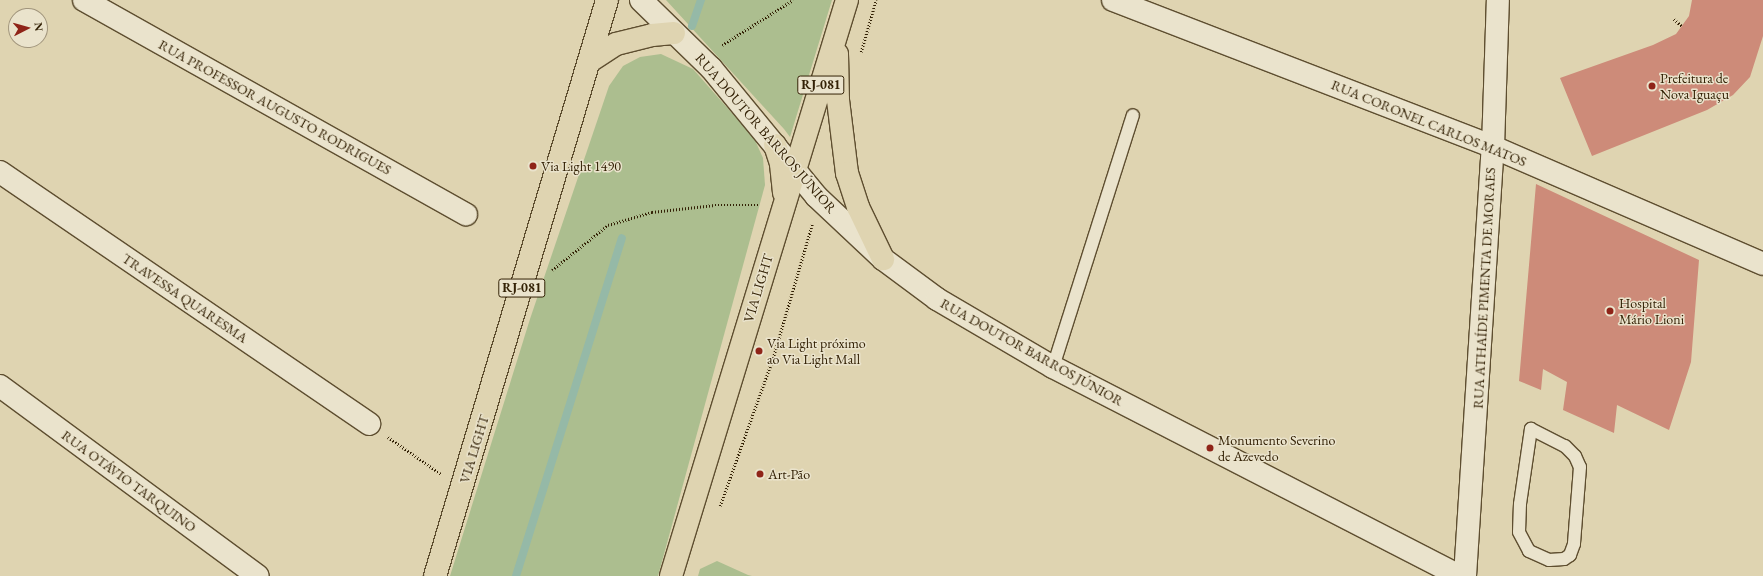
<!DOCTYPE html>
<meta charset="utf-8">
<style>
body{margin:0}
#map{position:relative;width:1763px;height:576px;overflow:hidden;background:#dfd4b1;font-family:"EB Garamond",serif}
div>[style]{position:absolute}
.green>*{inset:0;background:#acbe8f}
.stream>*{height:8px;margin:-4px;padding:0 4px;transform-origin:4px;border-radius:4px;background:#95b9a7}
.building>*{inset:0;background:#cd8b79}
.path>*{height:2.5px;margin-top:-1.25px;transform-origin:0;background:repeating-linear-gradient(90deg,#332105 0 1px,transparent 0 3px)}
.roads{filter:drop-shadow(1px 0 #5e4e30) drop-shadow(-1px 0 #5e4e30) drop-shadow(0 1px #5e4e30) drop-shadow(0 -1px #5e4e30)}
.lane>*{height:12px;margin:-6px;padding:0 6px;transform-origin:6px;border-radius:6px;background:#eae3cc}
.street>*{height:22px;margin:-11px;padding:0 11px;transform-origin:11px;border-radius:11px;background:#eae3cc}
.secondary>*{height:22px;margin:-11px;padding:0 11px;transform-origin:11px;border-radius:11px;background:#eae3cc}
.primary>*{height:22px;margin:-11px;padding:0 11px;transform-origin:11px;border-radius:11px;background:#dfd4b1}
.dots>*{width:11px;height:11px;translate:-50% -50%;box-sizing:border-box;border:2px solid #eae3cc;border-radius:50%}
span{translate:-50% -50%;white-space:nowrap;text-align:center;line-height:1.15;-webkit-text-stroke:3px #eae3cc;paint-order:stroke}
.shield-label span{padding:1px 3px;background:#eae3cc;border:1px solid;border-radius:3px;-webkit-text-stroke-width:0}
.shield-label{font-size:13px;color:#332105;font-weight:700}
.poi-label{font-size:14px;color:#332105}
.left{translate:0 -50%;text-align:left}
.street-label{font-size:14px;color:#332105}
.north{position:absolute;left:8px;top:8px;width:40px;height:40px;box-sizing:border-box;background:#eae3cc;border:1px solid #a1957c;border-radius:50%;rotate:84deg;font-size:11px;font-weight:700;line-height:16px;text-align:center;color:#332105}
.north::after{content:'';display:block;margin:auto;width:14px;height:18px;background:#8f2418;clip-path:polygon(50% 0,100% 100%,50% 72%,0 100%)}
</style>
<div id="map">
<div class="green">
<div style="clip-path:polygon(666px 0,832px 0,790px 137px,784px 129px)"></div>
<div style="clip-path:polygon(661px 54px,693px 69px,754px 138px,763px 158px,765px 185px,658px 576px,450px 576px,530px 319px,609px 86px,623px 66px,640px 57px)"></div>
<div style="clip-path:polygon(717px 561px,748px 575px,752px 576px,698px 576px,700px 569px)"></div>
</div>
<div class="stream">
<div style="left:692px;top:26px;width:28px;rotate:-71deg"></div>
<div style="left:516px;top:576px;width:354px;rotate:-72.6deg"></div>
</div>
<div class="building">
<div style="clip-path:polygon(1692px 0,1763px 0,1763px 36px,1750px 77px,1733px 95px,1707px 110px,1592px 156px,1560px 78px,1653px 45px,1676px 34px,1689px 16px)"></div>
<div style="clip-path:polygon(1536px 184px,1699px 260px,1691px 362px,1669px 430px,1617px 405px,1614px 433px,1563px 410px,1567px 382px,1543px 369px,1541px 390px,1519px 381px)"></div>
</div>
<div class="path">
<div style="left:1674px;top:19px;width:12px;rotate:42deg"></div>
<div style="left:722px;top:45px;width:84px;rotate:-32.4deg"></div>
<div style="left:861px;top:52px;width:54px;rotate:-73.9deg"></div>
<div style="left:552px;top:270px;width:72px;rotate:-38.8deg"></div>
<div style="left:608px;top:225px;width:46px;rotate:-16.5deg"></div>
<div style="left:652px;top:212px;width:63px;rotate:-6.3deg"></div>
<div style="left:715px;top:205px;width:44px"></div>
<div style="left:388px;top:437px;width:65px;rotate:34.9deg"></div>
<div style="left:720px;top:506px;width:157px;rotate:-70.3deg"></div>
<div style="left:773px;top:358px;width:139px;rotate:-73.7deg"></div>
</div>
<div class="roads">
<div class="lane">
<div style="left:1053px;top:367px;width:264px;rotate:-72.4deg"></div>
<div style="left:1531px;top:429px;width:38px;rotate:27deg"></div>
<div style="left:1565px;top:446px;width:14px;rotate:45deg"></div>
<div style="left:1575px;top:456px;width:12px;rotate:66deg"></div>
<div style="left:1580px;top:467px;width:77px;rotate:94.5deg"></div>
<div style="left:1574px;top:544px;width:12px;rotate:110deg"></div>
<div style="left:1570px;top:555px;width:7px;rotate:146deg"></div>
<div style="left:1564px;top:559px;width:15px;rotate:176deg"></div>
<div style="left:1549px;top:560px;width:22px;rotate:-156deg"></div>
<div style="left:1529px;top:551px;width:21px;rotate:-118deg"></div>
<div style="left:1519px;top:532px;width:28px;rotate:-88deg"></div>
<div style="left:1520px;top:504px;width:76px;rotate:-81.7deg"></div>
</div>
<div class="street">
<div style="left:84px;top:0;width:438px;rotate:29.3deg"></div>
<div style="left:1113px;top:0;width:407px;rotate:21.1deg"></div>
<div style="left:1493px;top:147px;width:294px;rotate:23.4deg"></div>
<div style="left:0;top:172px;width:447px;rotate:34.3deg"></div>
<div style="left:0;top:386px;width:320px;rotate:36.4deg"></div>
</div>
<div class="secondary">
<div style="left:641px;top:0;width:98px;rotate:44.2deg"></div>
<div style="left:711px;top:68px;width:166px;rotate:50.6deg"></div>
<div style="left:816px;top:196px;width:92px;rotate:43.2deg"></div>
<div style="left:883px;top:259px;width:67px;rotate:36.5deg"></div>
<div style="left:937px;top:299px;width:134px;rotate:30.4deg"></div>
<div style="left:1053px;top:367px;width:457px;rotate:27.2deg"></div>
<div style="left:1465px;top:576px;width:430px;rotate:-86.3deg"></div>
<div style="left:1493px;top:147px;width:147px;rotate:-88.1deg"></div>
</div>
<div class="primary">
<div style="left:837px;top:54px;width:46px;rotate:88.8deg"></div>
<div style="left:838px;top:100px;width:74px;rotate:83deg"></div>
<div style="left:847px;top:173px;width:36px;rotate:72deg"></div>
<div style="left:858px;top:207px;width:58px;rotate:64.3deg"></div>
<div style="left:590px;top:61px;width:31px;rotate:-33deg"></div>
<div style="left:616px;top:44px;width:37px;rotate:-14deg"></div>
<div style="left:652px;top:35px;width:22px;rotate:-5deg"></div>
<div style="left:775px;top:145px;width:20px;rotate:72deg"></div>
<div style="left:781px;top:164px;width:29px;rotate:84deg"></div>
<div style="left:435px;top:576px;width:601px;rotate:-73.37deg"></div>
<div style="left:671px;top:576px;width:602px;rotate:-73.01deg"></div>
</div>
</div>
<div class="dots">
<div style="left:1652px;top:86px;background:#8f2418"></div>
<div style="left:533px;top:166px;background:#8f2418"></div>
<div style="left:1610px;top:311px;background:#8f2418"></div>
<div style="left:759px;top:351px;background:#8f2418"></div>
<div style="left:1210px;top:448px;background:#8f2418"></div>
<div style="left:760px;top:474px;background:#8f2418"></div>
</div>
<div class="shield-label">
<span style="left:821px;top:85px">RJ-081</span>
<span style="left:522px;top:288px">RJ-081</span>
</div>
<div class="poi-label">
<span class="left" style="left:1660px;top:86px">Prefeitura de<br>Nova Iguaçu</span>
<span class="left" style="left:541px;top:166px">Via Light 1490</span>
<span class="left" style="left:1619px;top:311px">Hospital<br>Mário Lioni</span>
<span class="left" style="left:767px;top:351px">Via Light próximo<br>ao Via Light Mall</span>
<span class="left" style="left:1218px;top:448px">Monumento Severino<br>de Azevedo</span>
<span class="left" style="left:768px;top:474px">Art-Pão</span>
</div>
<div class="street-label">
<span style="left:275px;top:107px;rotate:29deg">RUA PROFESSOR AUGUSTO RODRIGUES</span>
<span style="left:1429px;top:123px;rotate:22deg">RUA CORONEL CARLOS MATOS</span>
<span style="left:766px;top:133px;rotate:49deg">RUA DOUTOR BARROS JÚNIOR</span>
<span style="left:758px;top:288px;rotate:-73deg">VIA LIGHT</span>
<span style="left:1484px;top:288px;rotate:-87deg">RUA ATHAÍDE PIMENTA DE MORAES</span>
<span style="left:185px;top:298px;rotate:34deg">TRAVESSA QUARESMA</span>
<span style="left:1032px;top:352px;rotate:29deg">RUA DOUTOR BARROS JÚNIOR</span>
<span style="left:474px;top:449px;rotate:-73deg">VIA LIGHT</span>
<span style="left:129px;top:481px;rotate:36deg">RUA OTÁVIO TARQUINO</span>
</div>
<div class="north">N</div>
</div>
